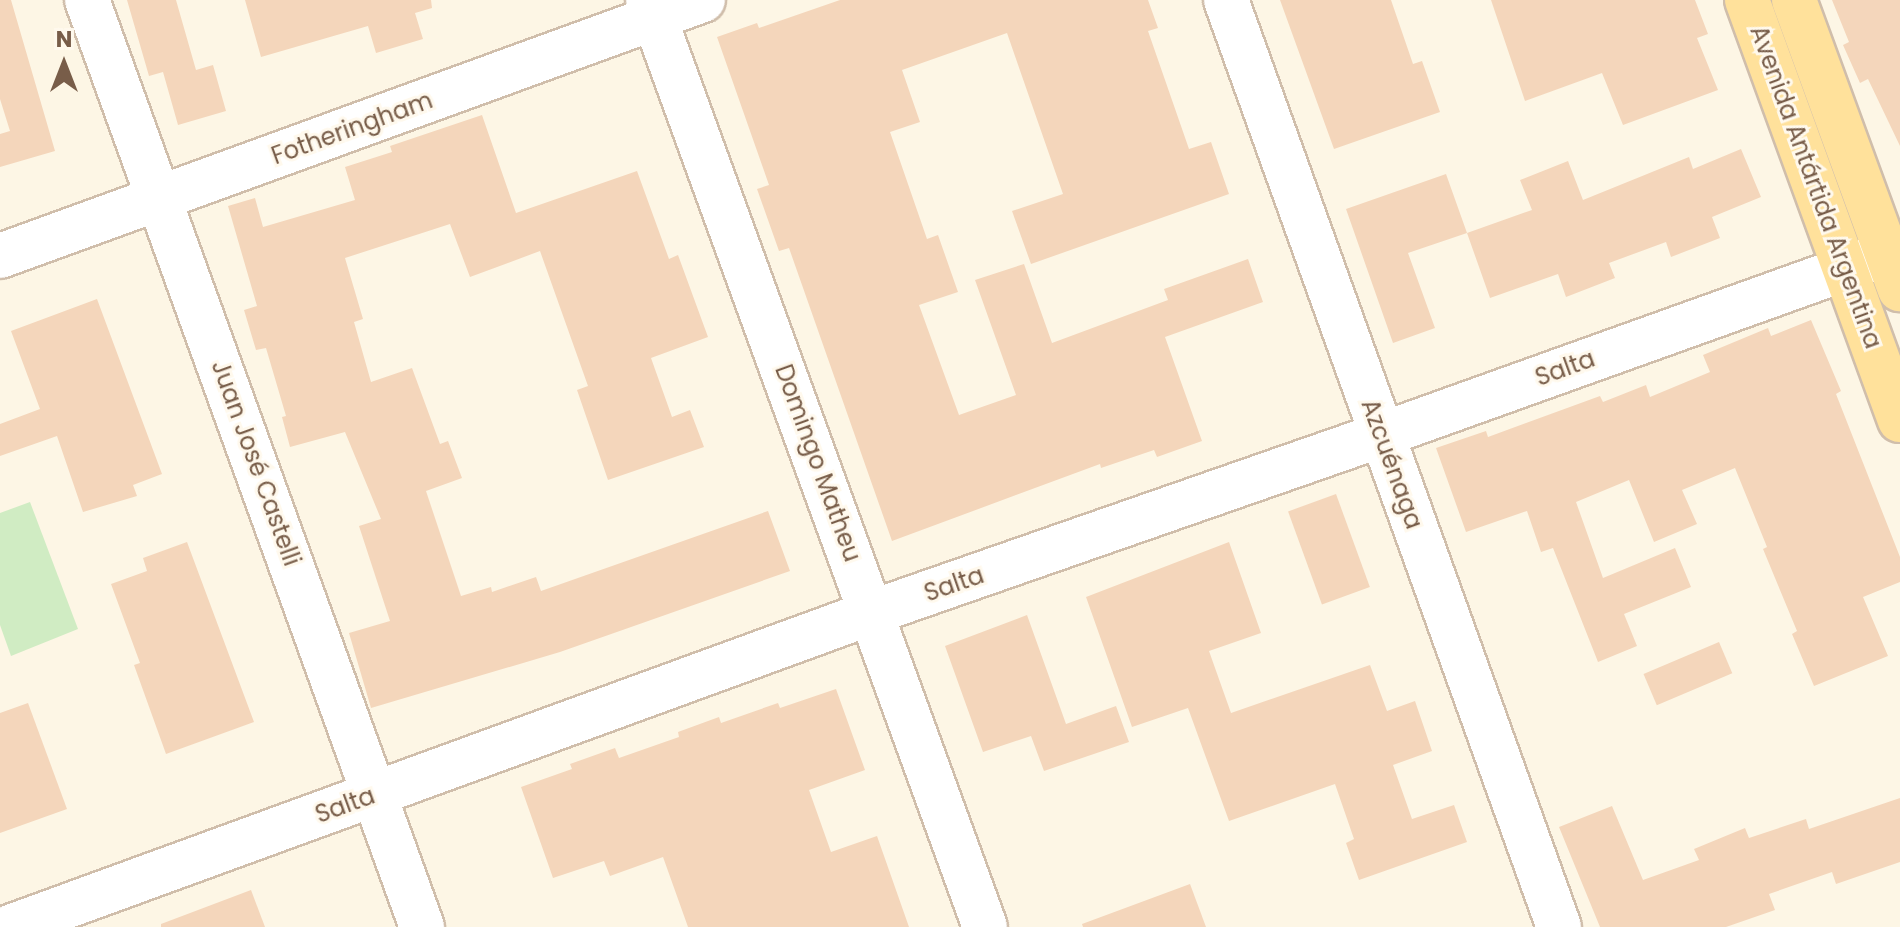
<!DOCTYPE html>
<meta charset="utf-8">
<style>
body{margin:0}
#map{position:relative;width:1900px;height:927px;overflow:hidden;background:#fdf6e5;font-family:Poppins,sans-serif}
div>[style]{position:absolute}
.green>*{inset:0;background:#d0ecc3}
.building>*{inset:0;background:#f4d6bb;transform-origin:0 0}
.roads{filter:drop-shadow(2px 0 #d0beab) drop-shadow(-2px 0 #d0beab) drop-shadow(0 2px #d0beab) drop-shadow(0 -2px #d0beab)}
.minor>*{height:44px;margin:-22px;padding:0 22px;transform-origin:22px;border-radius:22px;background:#fff}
.major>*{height:44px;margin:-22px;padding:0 22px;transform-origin:22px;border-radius:22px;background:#ffe19b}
span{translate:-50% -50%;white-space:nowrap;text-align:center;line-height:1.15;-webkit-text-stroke:6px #fff9ed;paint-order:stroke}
.street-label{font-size:24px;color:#785d49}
.north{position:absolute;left:24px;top:24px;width:80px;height:80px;-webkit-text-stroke:6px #fff9ed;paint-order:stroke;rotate:0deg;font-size:22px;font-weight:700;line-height:32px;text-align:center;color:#785d49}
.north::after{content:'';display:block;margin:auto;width:28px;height:36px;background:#785d49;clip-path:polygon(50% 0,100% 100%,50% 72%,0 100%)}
</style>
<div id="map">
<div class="green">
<div style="clip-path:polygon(30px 502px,78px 629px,11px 656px,0 625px,0 513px)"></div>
</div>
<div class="building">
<div style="clip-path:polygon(0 0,11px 0,55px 151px,0 167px,0 134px,10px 131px,0 99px)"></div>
<div style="clip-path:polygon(127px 0,176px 0,196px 70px,213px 65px,226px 111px,178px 125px,163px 72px,149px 76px)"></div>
<div style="clip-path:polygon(245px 0,431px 0,432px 8px,415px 13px,423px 39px,376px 53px,368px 26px,261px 57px)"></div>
<div style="clip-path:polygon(840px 0,1148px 0,1158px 28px,1148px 31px,1189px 149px,1211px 142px,1229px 194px,1031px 264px,1012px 211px,1063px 194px,1007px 33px,902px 70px,920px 122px,890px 132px,927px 239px,938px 235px,958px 292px,919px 305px,959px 415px,1016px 395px,975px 280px,1024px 264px,1052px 343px,1168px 300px,1164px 289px,1248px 259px,1263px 302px,1165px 337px,1202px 441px,1157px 457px,1154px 450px,1101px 468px,1100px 464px,892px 541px,789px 248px,779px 251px,757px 189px,769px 185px,717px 37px,757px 23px,759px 28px)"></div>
<div style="clip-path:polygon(1280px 0,1391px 0,1413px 64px,1422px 61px,1440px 112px,1334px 149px)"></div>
<div style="clip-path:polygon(1491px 0,1695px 0,1708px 34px,1697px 38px,1718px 90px,1623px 125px,1602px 73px,1525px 101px)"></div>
<div style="clip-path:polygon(1832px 0,1900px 0,1900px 146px,1868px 79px,1860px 83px,1843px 45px,1849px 42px)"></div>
<div style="clip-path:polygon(482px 115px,516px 213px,637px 171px,669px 259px,678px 255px,708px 337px,651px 358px,672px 417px,690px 410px,704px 447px,608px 480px,577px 390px,588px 386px,540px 251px,470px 277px,450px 224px,345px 258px,363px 319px,354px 322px,371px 382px,412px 368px,440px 444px,448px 441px,462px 478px,426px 491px,461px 596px,491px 587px,492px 592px,536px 577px,541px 591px,768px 511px,790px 571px,560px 652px,371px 708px,349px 633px,390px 621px,359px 526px,381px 519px,345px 432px,290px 447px,282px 417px,286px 416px,266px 348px,256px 350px,244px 310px,257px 306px,228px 206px,255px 198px,263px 227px,355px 200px,345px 167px,392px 152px,390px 146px)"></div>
<div style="clip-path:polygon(1741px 149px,1761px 197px,1712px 217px,1720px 238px,1671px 257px,1666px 242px,1609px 263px,1615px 278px,1566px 297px,1558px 274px,1490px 298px,1467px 233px,1532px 210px,1520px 180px,1568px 161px,1583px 200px,1689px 157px,1693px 169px)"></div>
<div style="clip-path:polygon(1446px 174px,1467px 233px,1408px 253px,1435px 328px,1393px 343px,1346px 209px)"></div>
<div style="clip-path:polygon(97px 299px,162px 474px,133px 485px,137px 496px,83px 512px,57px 436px,0 456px,0 424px,40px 409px,11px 331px)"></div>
<div style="clip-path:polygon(1811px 320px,1841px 391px,1836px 394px,1900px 557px,1900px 582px,1863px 597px,1888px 656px,1814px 686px,1792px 634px,1797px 631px,1763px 549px,1767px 547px,1735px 468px,1682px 490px,1697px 524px,1654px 542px,1629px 480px,1576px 502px,1603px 578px,1675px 548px,1691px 587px,1624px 614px,1637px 646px,1598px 662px,1553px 548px,1541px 552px,1527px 511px,1466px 532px,1436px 448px,1486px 431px,1488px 437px,1600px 396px,1603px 402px,1646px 385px,1650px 397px,1710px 372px,1703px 355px,1768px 328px,1771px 336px)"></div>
<div style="left:1336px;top:494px;width:99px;height:51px;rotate:70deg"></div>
<div style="clip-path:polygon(187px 542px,254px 722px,166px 754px,134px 665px,140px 663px,111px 584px,147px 571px,143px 558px)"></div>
<div style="clip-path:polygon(1229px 542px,1261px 633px,1209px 651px,1231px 713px,1370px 665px,1387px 711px,1415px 701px,1432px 751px,1393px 765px,1412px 819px,1454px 805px,1467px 842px,1359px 880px,1346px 843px,1354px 839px,1335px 784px,1229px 821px,1188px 708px,1132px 727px,1086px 597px)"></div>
<div style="clip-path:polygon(1027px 615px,1066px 724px,1116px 706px,1129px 742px,1044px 771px,1031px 736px,983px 752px,945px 646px)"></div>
<div style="left:1719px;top:642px;width:34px;height:82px;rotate:67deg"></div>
<div style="clip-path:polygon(836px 689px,865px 770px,809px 790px,831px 852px,877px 836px,909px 927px,688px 927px,663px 857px,610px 876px,604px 861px,553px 878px,521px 787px,572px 769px,570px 764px,615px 748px,619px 758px,679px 737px,678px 732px,719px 717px,721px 723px,778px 703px,780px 708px)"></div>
<div style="clip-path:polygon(28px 703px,67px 809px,0 833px,0 713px)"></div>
<div style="clip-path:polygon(1900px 798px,1900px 862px,1836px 884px,1832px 872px,1769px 894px,1775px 910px,1726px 927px,1600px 927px,1559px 827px,1612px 806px,1643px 880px,1699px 860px,1694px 849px,1745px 828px,1749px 838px,1806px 819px,1809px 829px)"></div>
<div style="clip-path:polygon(1190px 884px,1206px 927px,1083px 927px,1082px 924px)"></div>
<div style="clip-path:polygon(251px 890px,265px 927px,161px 927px,161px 924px)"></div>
</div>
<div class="roads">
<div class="minor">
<div style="left:87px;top:0;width:986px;rotate:70.13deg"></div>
<div style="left:648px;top:0;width:986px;rotate:70.02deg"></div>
<div style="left:1226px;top:0;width:985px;rotate:70.24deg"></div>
<div style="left:0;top:256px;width:748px;rotate:-20.01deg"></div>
<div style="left:10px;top:927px;width:919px;rotate:-20.05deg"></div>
<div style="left:873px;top:612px;width:538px;rotate:-19.21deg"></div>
<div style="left:1381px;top:435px;width:551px;rotate:-19.72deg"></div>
</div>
<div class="major">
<div style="left:1747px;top:0;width:447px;rotate:70deg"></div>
<div style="left:1794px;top:0;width:308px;rotate:69.9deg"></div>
</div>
</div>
<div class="street-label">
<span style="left:352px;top:128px;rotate:-20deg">Fotheringham</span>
<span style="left:1816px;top:187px;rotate:70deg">Avenida Antártida Argentina</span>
<span style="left:1565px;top:368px;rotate:-20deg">Salta</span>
<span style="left:256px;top:463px;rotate:70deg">Juan José Castelli</span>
<span style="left:818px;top:463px;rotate:70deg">Domingo Matheu</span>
<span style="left:1392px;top:464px;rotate:70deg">Azcuénaga</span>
<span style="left:954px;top:584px;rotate:-19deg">Salta</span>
<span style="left:345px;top:805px;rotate:-20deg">Salta</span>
</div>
<div class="north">N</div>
</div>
